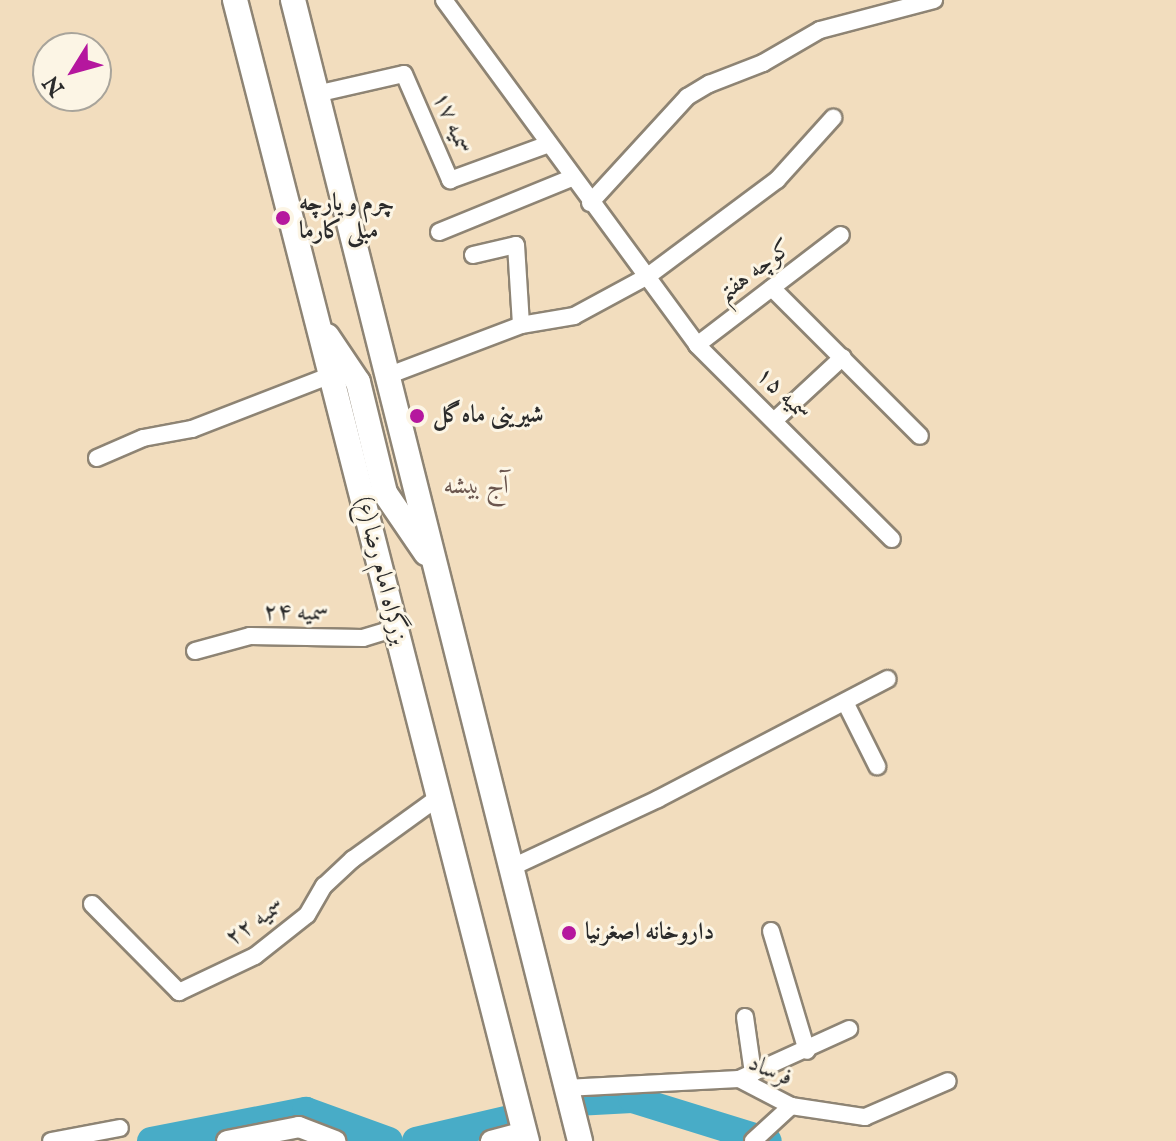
<!DOCTYPE html>
<meta charset="utf-8">
<style>
body{margin:0}
#map{position:relative;width:1176px;height:1141px;overflow:hidden;background:#f2ddbe;font-family:"IM FELL English",Amiri,serif}
div>[style]{position:absolute}
.river>*{height:28px;margin:-14px;padding:0 14px;transform-origin:14px;border-radius:14px;background:#48acc7}
.roads{filter:drop-shadow(2px 0 #8e8474) drop-shadow(-2px 0 #8e8474) drop-shadow(0 2px #8e8474) drop-shadow(0 -2px #8e8474)}
.minor>*{height:16px;margin:-8px;padding:0 8px;transform-origin:8px;border-radius:8px;background:#fff}
.major>*{height:20px;margin:-10px;padding:0 10px;transform-origin:10px;border-radius:10px;background:#fff}
.highway>*{height:24px;margin:-12px;padding:0 12px;transform-origin:12px;border-radius:12px;background:#fff}
.dots>*{width:22px;height:22px;translate:-50% -50%;box-sizing:border-box;border:4px solid #fcf5e5;border-radius:50%}
span{translate:-50% -50%;white-space:nowrap;text-align:center;line-height:1.15;-webkit-text-stroke:6px #fcf5e5;paint-order:stroke}
.street-label{font-size:24px;color:#2b2b2b}
.poi-label{font-size:24px;color:#2b2b2b;font-weight:700}
.left{translate:0 -50%;text-align:left}
.neighbourhood-label{font-size:26px;color:#6b564e}
.north{position:absolute;left:32px;top:32px;width:80px;height:80px;box-sizing:border-box;background:#fcf5e5;border:2px solid #a8a49b;border-radius:50%;rotate:233deg;font-size:22px;font-weight:700;line-height:32px;text-align:center;color:#2b2b2b}
.north::after{content:'';display:block;margin:auto;width:28px;height:36px;background:#b5179e;clip-path:polygon(50% 0,100% 100%,50% 72%,0 100%)}
</style>
<div id="map">
<div class="river">
<div style="left:576px;top:1102px;width:56px;rotate:-3.1deg"></div>
<div style="left:632px;top:1099px;width:142px;rotate:17.2deg"></div>
<div style="left:151px;top:1141px;width:158px;rotate:-11deg"></div>
<div style="left:306px;top:1111px;width:88px;rotate:19.9deg"></div>
<div style="left:416px;top:1141px;width:97px;rotate:-13.2deg"></div>
</div>
<div class="roads">
<div class="minor">
<div style="left:444px;top:0;width:428px;rotate:53.7deg"></div>
<div style="left:697px;top:345px;width:275px;rotate:44.9deg"></div>
<div style="left:316px;top:94px;width:90px;rotate:-12.8deg"></div>
<div style="left:404px;top:74px;width:116px;rotate:66.5deg"></div>
<div style="left:450px;top:180px;width:102px;rotate:-20deg"></div>
<div style="left:590px;top:203px;width:144px;rotate:-47.5deg"></div>
<div style="left:687px;top:97px;width:26px;rotate:-31deg"></div>
<div style="left:709px;top:84px;width:58px;rotate:-21.3deg"></div>
<div style="left:763px;top:63px;width:66px;rotate:-30.1deg"></div>
<div style="left:820px;top:30px;width:118px;rotate:-14.7deg"></div>
<div style="left:439px;top:232px;width:143px;rotate:-22.2deg"></div>
<div style="left:473px;top:255px;width:44px;rotate:-13.1deg"></div>
<div style="left:516px;top:245px;width:80px;rotate:86.4deg"></div>
<div style="left:772px;top:288px;width:209px;rotate:45deg"></div>
<div style="left:697px;top:345px;width:181px;rotate:-37.4deg"></div>
<div style="left:387px;top:376px;width:143px;rotate:-20.8deg"></div>
<div style="left:521px;top:325px;width:54px;rotate:-9.6deg"></div>
<div style="left:574px;top:316px;width:84px;rotate:-28.4deg"></div>
<div style="left:648px;top:276px;width:161px;rotate:-36.7deg"></div>
<div style="left:777px;top:180px;width:84px;rotate:-47.9deg"></div>
<div style="left:776px;top:419px;width:91px;rotate:-42.8deg"></div>
<div style="left:97px;top:458px;width:50px;rotate:-23.5deg"></div>
<div style="left:143px;top:438px;width:50px;rotate:-10.4deg"></div>
<div style="left:192px;top:429px;width:149px;rotate:-21.2deg"></div>
<div style="left:195px;top:651px;width:57px;rotate:-15.3deg"></div>
<div style="left:250px;top:636px;width:113px;rotate:1deg"></div>
<div style="left:363px;top:638px;width:34px;rotate:-17deg"></div>
<div style="left:845px;top:702px;width:72px;rotate:63.4deg"></div>
<div style="left:510px;top:868px;width:163px;rotate:-25deg"></div>
<div style="left:658px;top:799px;width:259px;rotate:-27.6deg"></div>
<div style="left:92px;top:904px;width:124px;rotate:45.3deg"></div>
<div style="left:179px;top:992px;width:84px;rotate:-25.3deg"></div>
<div style="left:255px;top:956px;width:66px;rotate:-38.3deg"></div>
<div style="left:307px;top:915px;width:34px;rotate:-60deg"></div>
<div style="left:324px;top:886px;width:40px;rotate:-43deg"></div>
<div style="left:353px;top:859px;width:106px;rotate:-35.8deg"></div>
<div style="left:771px;top:931px;width:125px;rotate:73.3deg"></div>
<div style="left:745px;top:1017px;width:57px;rotate:81.9deg"></div>
<div style="left:739px;top:1079px;width:121px;rotate:-24.4deg"></div>
<div style="left:565px;top:1088px;width:174px;rotate:-3deg"></div>
<div style="left:739px;top:1079px;width:59px;rotate:27.4deg"></div>
<div style="left:791px;top:1106px;width:75px;rotate:8.5deg"></div>
<div style="left:865px;top:1117px;width:90px;rotate:-23.4deg"></div>
<div style="left:51px;top:1141px;width:70px;rotate:-10.7deg"></div>
<div style="left:753px;top:1141px;width:52px;rotate:-42.6deg"></div>
</div>
<div class="major">
<div style="left:227px;top:1141px;width:73px;rotate:-11deg"></div>
<div style="left:299px;top:1127px;width:39px;rotate:21deg"></div>
<div style="left:491px;top:1141px;width:34px;rotate:-15deg"></div>
</div>
<div class="highway">
<div style="left:235px;top:0;width:1178px;rotate:75.65deg"></div>
<div style="left:293px;top:0;width:1177px;rotate:75.88deg"></div>
<div style="left:327px;top:336px;width:55px;rotate:56deg"></div>
<div style="left:358px;top:382px;width:114px;rotate:76.3deg"></div>
<div style="left:385px;top:493px;width:73px;rotate:55.7deg"></div>
</div>
</div>
<div class="dots">
<div style="left:283px;top:218px;background:#b5179e"></div>
<div style="left:417px;top:416px;background:#b5179e"></div>
<div style="left:569px;top:933px;background:#b5179e"></div>
</div>
<div class="street-label">
<span style="left:452px;top:123px;rotate:66deg">سمیه ۱۷</span>
<span style="left:755px;top:271px;rotate:-37deg">کوچه هفتم</span>
<span style="left:783px;top:394px;rotate:44deg">سمیه ۱۵</span>
<span style="left:381px;top:571px;rotate:76deg">بزرگراه امام رضا (ع)</span>
<span style="left:296px;top:613px;rotate:1deg">سمیه ۲۴</span>
<span style="left:255px;top:922px;rotate:-35deg">سمیه ۲۲</span>
<span style="left:770px;top:1071px;rotate:23deg">فرساد</span>
</div>
<div class="poi-label">
<span class="left" style="left:299px;top:218px">چرم و پارچه<br>مبلی کارما</span>
<span class="left" style="left:433px;top:416px">شیرینی ماه‌گل</span>
<span class="left" style="left:585px;top:933px">داروخانه اصغرنیا</span>
</div>
<div class="neighbourhood-label">
<span style="left:476px;top:486px">آج بیشه</span>
</div>
<div class="north">N</div>
</div>
